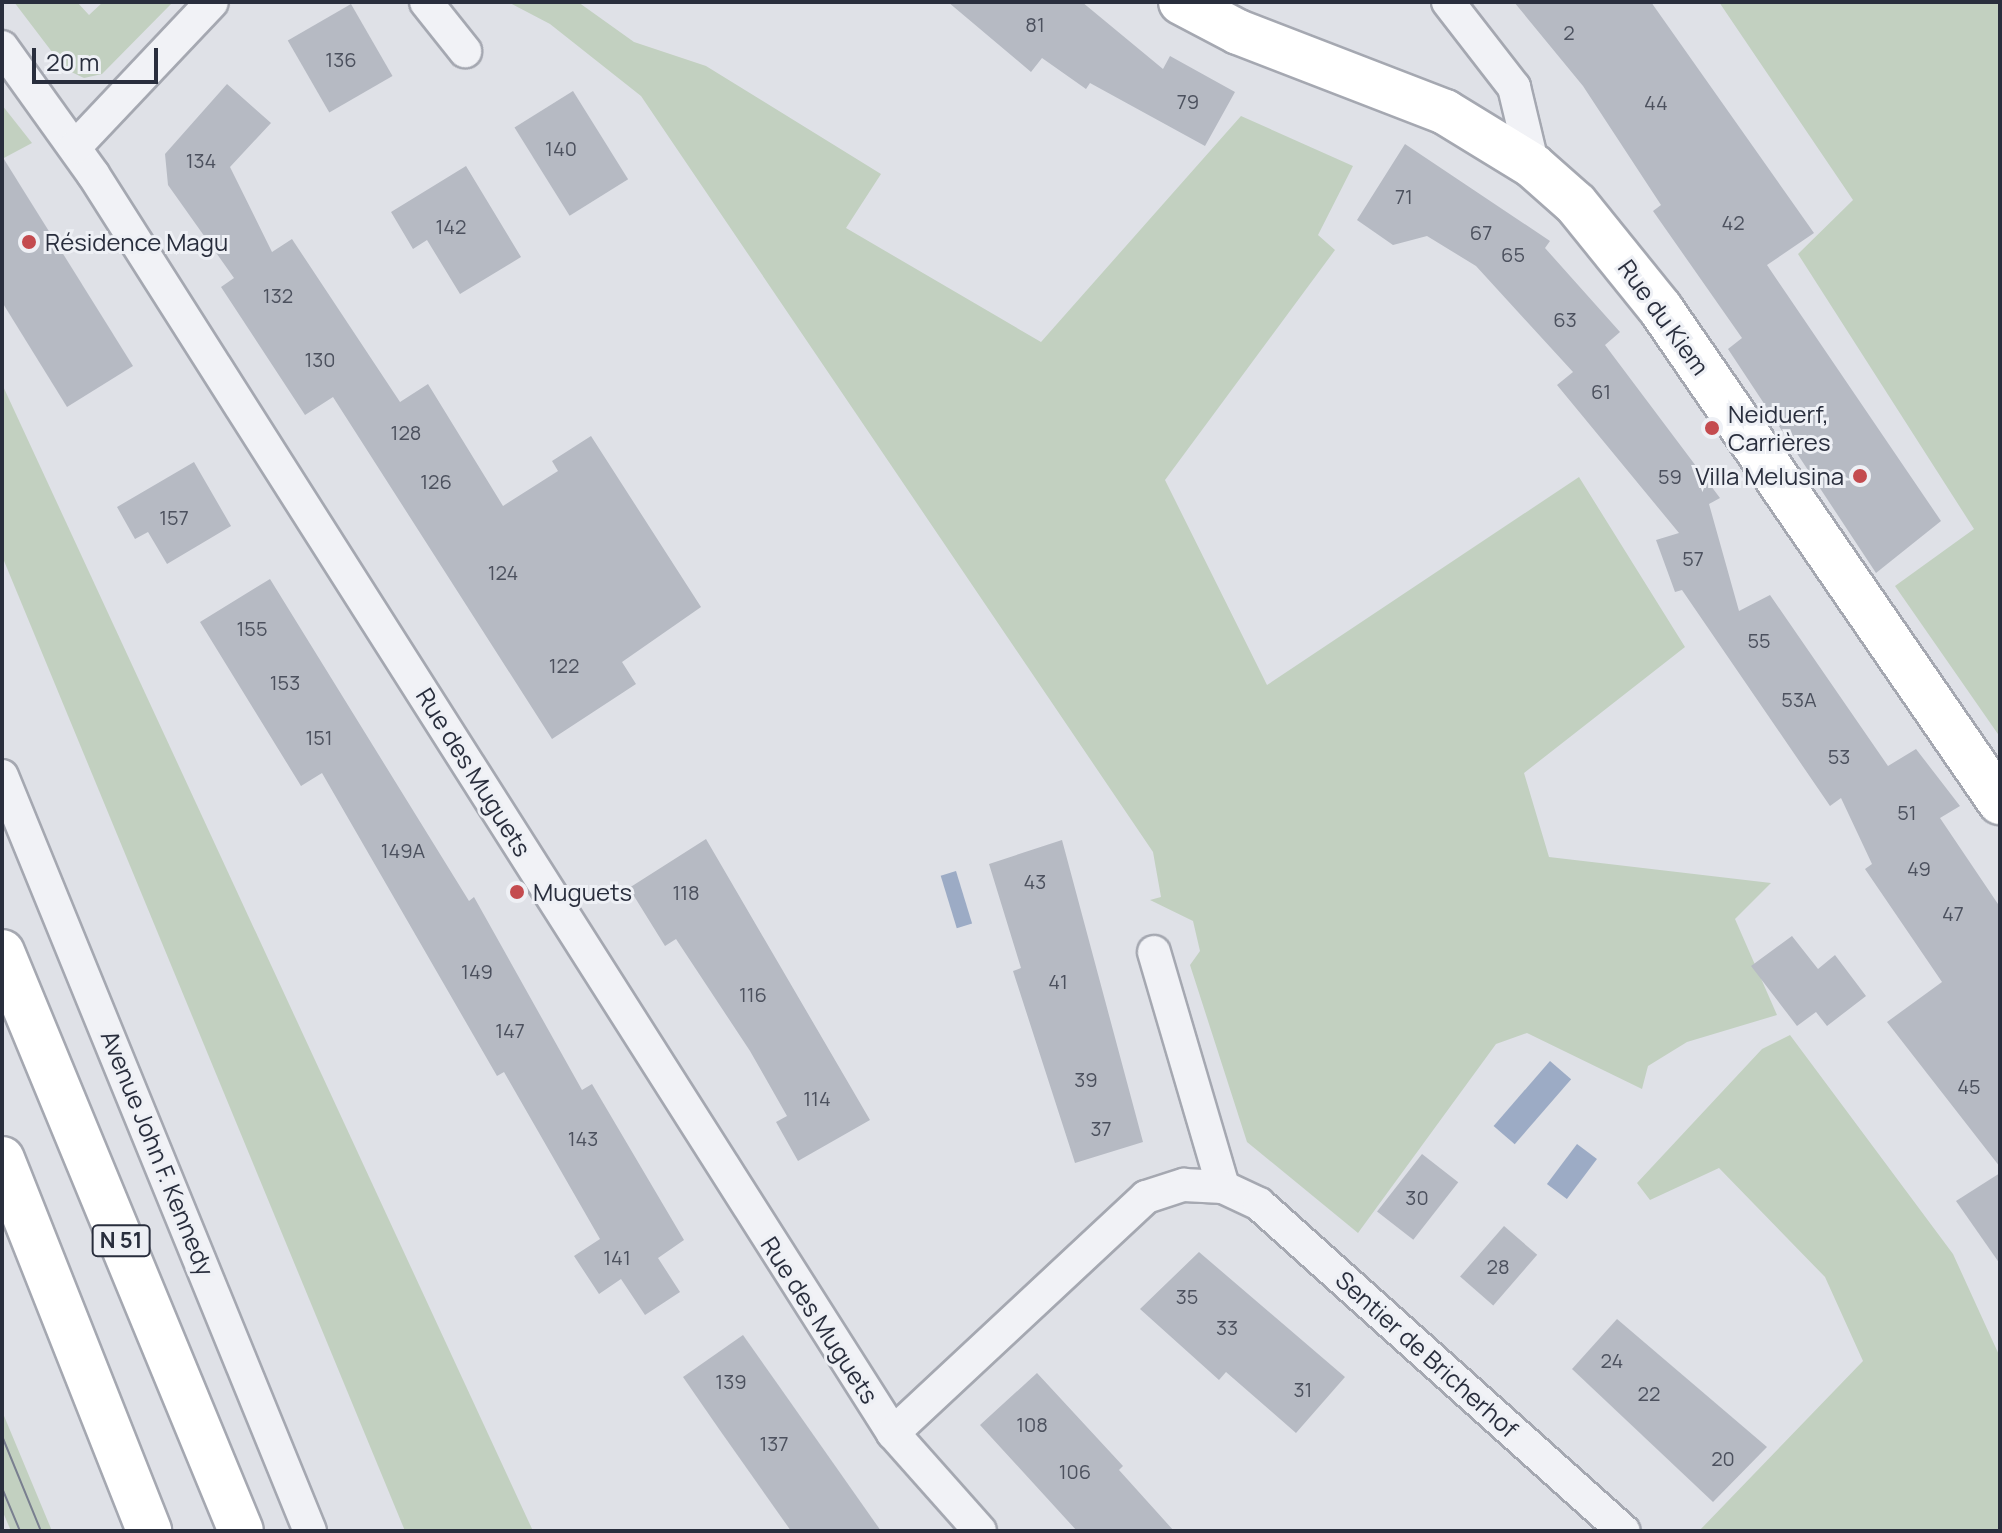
<!DOCTYPE html>
<meta charset="utf-8">
<style>
body{margin:0}
#map{position:relative;width:2002px;height:1533px;overflow:hidden;background:#dfe1e7;font-family:Manrope,sans-serif}
div>[style]{position:absolute}
.green>*{inset:0;background:#c2d0c0}
.water>*{inset:0;background:#9cabc5;transform-origin:0 0}
.building>*{inset:0;background:#b6bac3;transform-origin:0 0}
.roads{filter:drop-shadow(2px 0 #a5a8b1) drop-shadow(-2px 0 #a5a8b1) drop-shadow(0 2px #a5a8b1) drop-shadow(0 -2px #a5a8b1)}
.minor>*{height:32px;margin:-16px;padding:0 16px;transform-origin:16px;border-radius:16px;background:#f1f2f6}
.secondary>*{height:44px;margin:-22px;padding:0 22px;transform-origin:22px;border-radius:22px;background:#fff}
.primary>*{height:44px;margin:-22px;padding:0 22px;transform-origin:22px;border-radius:22px;background:#fff}
.tram>*{height:2px;margin:-1px;padding:0 1px;transform-origin:1px;border-radius:1px;background:#797f8f}
.dots>*{width:22px;height:22px;translate:-50% -50%;box-sizing:border-box;border:4px solid #eef0f5;border-radius:50%}
span{translate:-50% -50%;white-space:nowrap;text-align:center;line-height:1.15;-webkit-text-stroke:6px #eef0f5;paint-order:stroke}
.number-label{font-size:20px;color:#4c515e}
.number-label span{-webkit-text-stroke-width:0}
.shield-label span{padding:2px 6px;background:#eef0f5;border:2px solid;border-radius:6px;-webkit-text-stroke-width:0}
.shield-label{font-size:22px;color:#292e3d;font-weight:700}
.poi-label{font-size:24px;color:#292e3d}
.left{translate:0 -50%;text-align:left}
.right{translate:-100% -50%;text-align:right}
.street-label{font-size:24px;color:#292e3d}
.frame{position:absolute;inset:0;border:4px solid #292e3d;pointer-events:none}
.scale{position:absolute;left:32px;top:48px;width:126px;height:36px;box-sizing:border-box;border:4px solid #292e3d;border-top:0;padding-left:10px;font-size:24px;line-height:28px;white-space:nowrap;color:#292e3d;-webkit-text-stroke:6px #eef0f5;paint-order:stroke}
</style>
<div id="map">
<div class="green">
<div style="clip-path:polygon(14px 2px,77px 2px,89px 15px,103px 2px,173px 2px,102px 74px,84px 78px,65px 69px)"></div>
<div style="clip-path:polygon(508px 2px,578px 2px,634px 42px,706px 66px,881px 174px,846px 228px,1041px 342px,1241px 116px,1353px 166px,1318px 235px,1335px 250px,1165px 480px,1267px 685px,1579px 477px,1685px 647px,1524px 773px,1549px 857px,1771px 883px,1735px 919px,1777px 1015px,1687px 1042px,1648px 1066px,1642px 1089px,1527px 1033px,1496px 1044px,1358px 1233px,1247px 1142px,1190px 965px,1200px 951px,1193px 921px,1150px 900px,1161px 897px,1153px 852px,641px 96px,550px 24px)"></div>
<div style="clip-path:polygon(1719px 2px,2000px 2px,2000px 737px,1895px 586px,1974px 529px,1798px 254px,1853px 200px)"></div>
<div style="clip-path:polygon(2px 105px,32px 143px,2px 159px)"></div>
<div style="clip-path:polygon(2px 384px,533px 1531px,405px 1531px,2px 556px)"></div>
<div style="clip-path:polygon(1790px 1035px,1953px 1254px,2000px 1357px,2000px 1531px,1699px 1531px,1863px 1361px,1825px 1277px,1719px 1168px,1650px 1200px,1637px 1183px,1762px 1049px)"></div>
<div style="clip-path:polygon(2px 1411px,52px 1531px,11px 1531px,2px 1510px)"></div>
</div>
<div class="water">
<div style="left:956px;top:871px;width:55px;height:16px;rotate:73deg"></div>
<div style="left:1550px;top:1061px;width:28px;height:86px;rotate:41deg"></div>
<div style="left:1577px;top:1144px;width:25px;height:50px;rotate:37deg"></div>
</div>
<div class="building">
<div style="clip-path:polygon(948px 2px,1082px 2px,1163px 69px,1170px 56px,1235px 92px,1205px 146px,1090px 83px,1086px 89px,1042px 58px,1031px 72px)"></div>
<div style="clip-path:polygon(1514px 2px,1651px 2px,1814px 233px,1767px 265px,1941px 521px,1876px 573px,1728px 349px,1742px 338px,1653px 211px,1661px 205px,1583px 86px)"></div>
<div style="left:351px;top:4px;width:83px;height:73px;rotate:60deg"></div>
<div style="clip-path:polygon(227px 84px,271px 123px,230px 167px,272px 252px,292px 239px,400px 402px,428px 384px,503px 506px,558px 471px,552px 461px,591px 436px,701px 607px,622px 662px,636px 684px,552px 739px,333px 397px,305px 415px,221px 287px,234px 278px,168px 185px,165px 154px)"></div>
<div style="left:573px;top:91px;width:104px;height:69px;rotate:58deg"></div>
<div style="clip-path:polygon(1405px 144px,1550px 241px,1545px 248px,1620px 332px,1605px 345px,1720px 498px,1709px 504px,1739px 611px,1770px 595px,1888px 766px,1916px 749px,1960px 806px,1940px 818px,2000px 907px,2000px 1167px,1887px 1022px,1942px 982px,1865px 869px,1872px 864px,1841px 798px,1830px 806px,1682px 590px,1675px 592px,1656px 540px,1679px 533px,1557px 385px,1573px 372px,1476px 266px,1427px 236px,1393px 245px,1357px 220px)"></div>
<div style="clip-path:polygon(2px 156px,133px 366px,67px 407px,2px 302px)"></div>
<div style="clip-path:polygon(466px 166px,521px 257px,460px 294px,427px 240px,413px 249px,391px 212px)"></div>
<div style="clip-path:polygon(194px 462px,231px 526px,167px 564px,148px 532px,135px 539px,117px 507px)"></div>
<div style="clip-path:polygon(270px 579px,469px 901px,474px 897px,582px 1090px,592px 1084px,684px 1240px,658px 1258px,680px 1292px,645px 1315px,621px 1279px,599px 1294px,574px 1256px,600px 1239px,504px 1072px,497px 1076px,322px 773px,301px 786px,200px 622px)"></div>
<div style="clip-path:polygon(706px 839px,870px 1120px,798px 1161px,776px 1122px,787px 1116px,750px 1051px,676px 939px,665px 946px,629px 888px)"></div>
<div style="clip-path:polygon(1062px 840px,1143px 1142px,1075px 1163px,1013px 971px,1021px 968px,989px 864px)"></div>
<div style="clip-path:polygon(1792px 936px,1818px 969px,1835px 955px,1866px 996px,1827px 1026px,1816px 1012px,1797px 1026px,1751px 966px)"></div>
<div style="left:1422px;top:1154px;width:46px;height:73px;rotate:38deg"></div>
<div style="clip-path:polygon(2000px 1173px,2000px 1264px,1956px 1201px)"></div>
<div style="left:1504px;top:1226px;width:44px;height:67px;rotate:41deg"></div>
<div style="clip-path:polygon(1199px 1252px,1345px 1377px,1296px 1433px,1226px 1372px,1219px 1380px,1140px 1309px)"></div>
<div style="clip-path:polygon(1617px 1319px,1767px 1447px,1713px 1502px,1572px 1369px)"></div>
<div style="clip-path:polygon(743px 1335px,779px 1386px,881px 1531px,791px 1531px,719px 1429px,683px 1377px)"></div>
<div style="clip-path:polygon(1037px 1373px,1123px 1466px,1119px 1470px,1174px 1531px,1077px 1531px,980px 1425px)"></div>
</div>
<div class="roads">
<div class="minor">
<div style="left:426px;top:2px;width:63px;rotate:51.5deg"></div>
<div style="left:1448px;top:2px;width:108px;rotate:52.2deg"></div>
<div style="left:1514px;top:87px;width:81px;rotate:76.5deg"></div>
<div style="left:2px;top:47px;width:156px;rotate:54.4deg"></div>
<div style="left:93px;top:174px;width:1492px;rotate:57.57deg"></div>
<div style="left:893px;top:1433px;width:131px;rotate:48.4deg"></div>
<div style="left:75px;top:147px;width:199px;rotate:-46.6deg"></div>
<div style="left:2px;top:776px;width:815px;rotate:67.81deg"></div>
<div style="left:1154px;top:952px;width:245px;rotate:73.6deg"></div>
<div style="left:893px;top:1433px;width:346px;rotate:-43deg"></div>
<div style="left:1146px;top:1197px;width:40px;rotate:-18deg"></div>
<div style="left:1184px;top:1185px;width:39px;rotate:3deg"></div>
<div style="left:1223px;top:1187px;width:40px;rotate:25deg"></div>
<div style="left:1259px;top:1204px;width:490px;rotate:41.9deg"></div>
</div>
<div class="secondary">
<div style="left:1181px;top:2px;width:64px;rotate:27.8deg"></div>
<div style="left:1238px;top:32px;width:222px;rotate:21.1deg"></div>
<div style="left:1445px;top:112px;width:103px;rotate:31.5deg"></div>
<div style="left:1533px;top:166px;width:57px;rotate:41.5deg"></div>
<div style="left:1576px;top:204px;width:134px;rotate:51.1deg"></div>
<div style="left:1660px;top:308px;width:600px;rotate:55.46deg"></div>
</div>
<div class="primary">
<div style="left:2px;top:952px;width:626px;rotate:67.57deg"></div>
<div style="left:2px;top:1159px;width:400px;rotate:68.4deg"></div>
</div>
</div>
<div class="tram">
<div style="left:2px;top:1436px;width:103px;rotate:67.7deg"></div>
<div style="left:2px;top:1488px;width:47px;rotate:67.3deg"></div>
</div>
<div class="dots">
<div style="left:29px;top:242px;background:#c44b4f"></div>
<div style="left:1712px;top:428px;background:#c44b4f"></div>
<div style="left:1860px;top:476px;background:#c44b4f"></div>
<div style="left:517px;top:892px;background:#c44b4f"></div>
</div>
<div class="number-label">
<span style="left:1035px;top:24px">81</span>
<span style="left:1569px;top:32px">2</span>
<span style="left:341px;top:59px">136</span>
<span style="left:1188px;top:101px">79</span>
<span style="left:1656px;top:102px">44</span>
<span style="left:561px;top:148px">140</span>
<span style="left:201px;top:160px">134</span>
<span style="left:1404px;top:196px">71</span>
<span style="left:1733px;top:222px">42</span>
<span style="left:451px;top:226px">142</span>
<span style="left:1481px;top:232px">67</span>
<span style="left:1513px;top:254px">65</span>
<span style="left:278px;top:295px">132</span>
<span style="left:1565px;top:319px">63</span>
<span style="left:320px;top:359px">130</span>
<span style="left:1601px;top:391px">61</span>
<span style="left:406px;top:432px">128</span>
<span style="left:1670px;top:476px">59</span>
<span style="left:436px;top:481px">126</span>
<span style="left:174px;top:517px">157</span>
<span style="left:1693px;top:558px">57</span>
<span style="left:503px;top:572px">124</span>
<span style="left:252px;top:628px">155</span>
<span style="left:1759px;top:640px">55</span>
<span style="left:564px;top:665px">122</span>
<span style="left:285px;top:682px">153</span>
<span style="left:1799px;top:699px">53A</span>
<span style="left:319px;top:737px">151</span>
<span style="left:1839px;top:756px">53</span>
<span style="left:1907px;top:812px">51</span>
<span style="left:403px;top:850px">149A</span>
<span style="left:1919px;top:868px">49</span>
<span style="left:1035px;top:881px">43</span>
<span style="left:686px;top:892px">118</span>
<span style="left:1953px;top:913px">47</span>
<span style="left:477px;top:971px">149</span>
<span style="left:1058px;top:981px">41</span>
<span style="left:753px;top:994px">116</span>
<span style="left:510px;top:1030px">147</span>
<span style="left:1086px;top:1079px">39</span>
<span style="left:1969px;top:1086px">45</span>
<span style="left:817px;top:1098px">114</span>
<span style="left:1101px;top:1128px">37</span>
<span style="left:583px;top:1138px">143</span>
<span style="left:1417px;top:1197px">30</span>
<span style="left:617px;top:1257px">141</span>
<span style="left:1498px;top:1266px">28</span>
<span style="left:1187px;top:1296px">35</span>
<span style="left:1227px;top:1327px">33</span>
<span style="left:1612px;top:1360px">24</span>
<span style="left:731px;top:1381px">139</span>
<span style="left:1303px;top:1389px">31</span>
<span style="left:1649px;top:1393px">22</span>
<span style="left:1032px;top:1424px">108</span>
<span style="left:774px;top:1443px">137</span>
<span style="left:1723px;top:1458px">20</span>
<span style="left:1075px;top:1471px">106</span>
</div>
<div class="shield-label">
<span style="left:121px;top:1241px">N 51</span>
</div>
<div class="poi-label">
<span class="left" style="left:45px;top:242px">Résidence Magu</span>
<span class="left" style="left:1728px;top:428px">Neiduerf,<br>Carrières</span>
<span class="right" style="left:1844px;top:476px">Villa Melusina</span>
<span class="left" style="left:533px;top:892px">Muguets</span>
</div>
<div class="street-label">
<span style="left:1664px;top:317px;rotate:54deg">Rue du Kiem</span>
<span style="left:474px;top:772px;rotate:58deg">Rue des Muguets</span>
<span style="left:158px;top:1153px;rotate:68deg">Avenue John F. Kennedy</span>
<span style="left:820px;top:1320px;rotate:57deg">Rue des Muguets</span>
<span style="left:1427px;top:1354px;rotate:42deg">Sentier de Bricherhof</span>
</div>
<div class="frame"></div>
<div class="scale">20 m</div>
</div>
